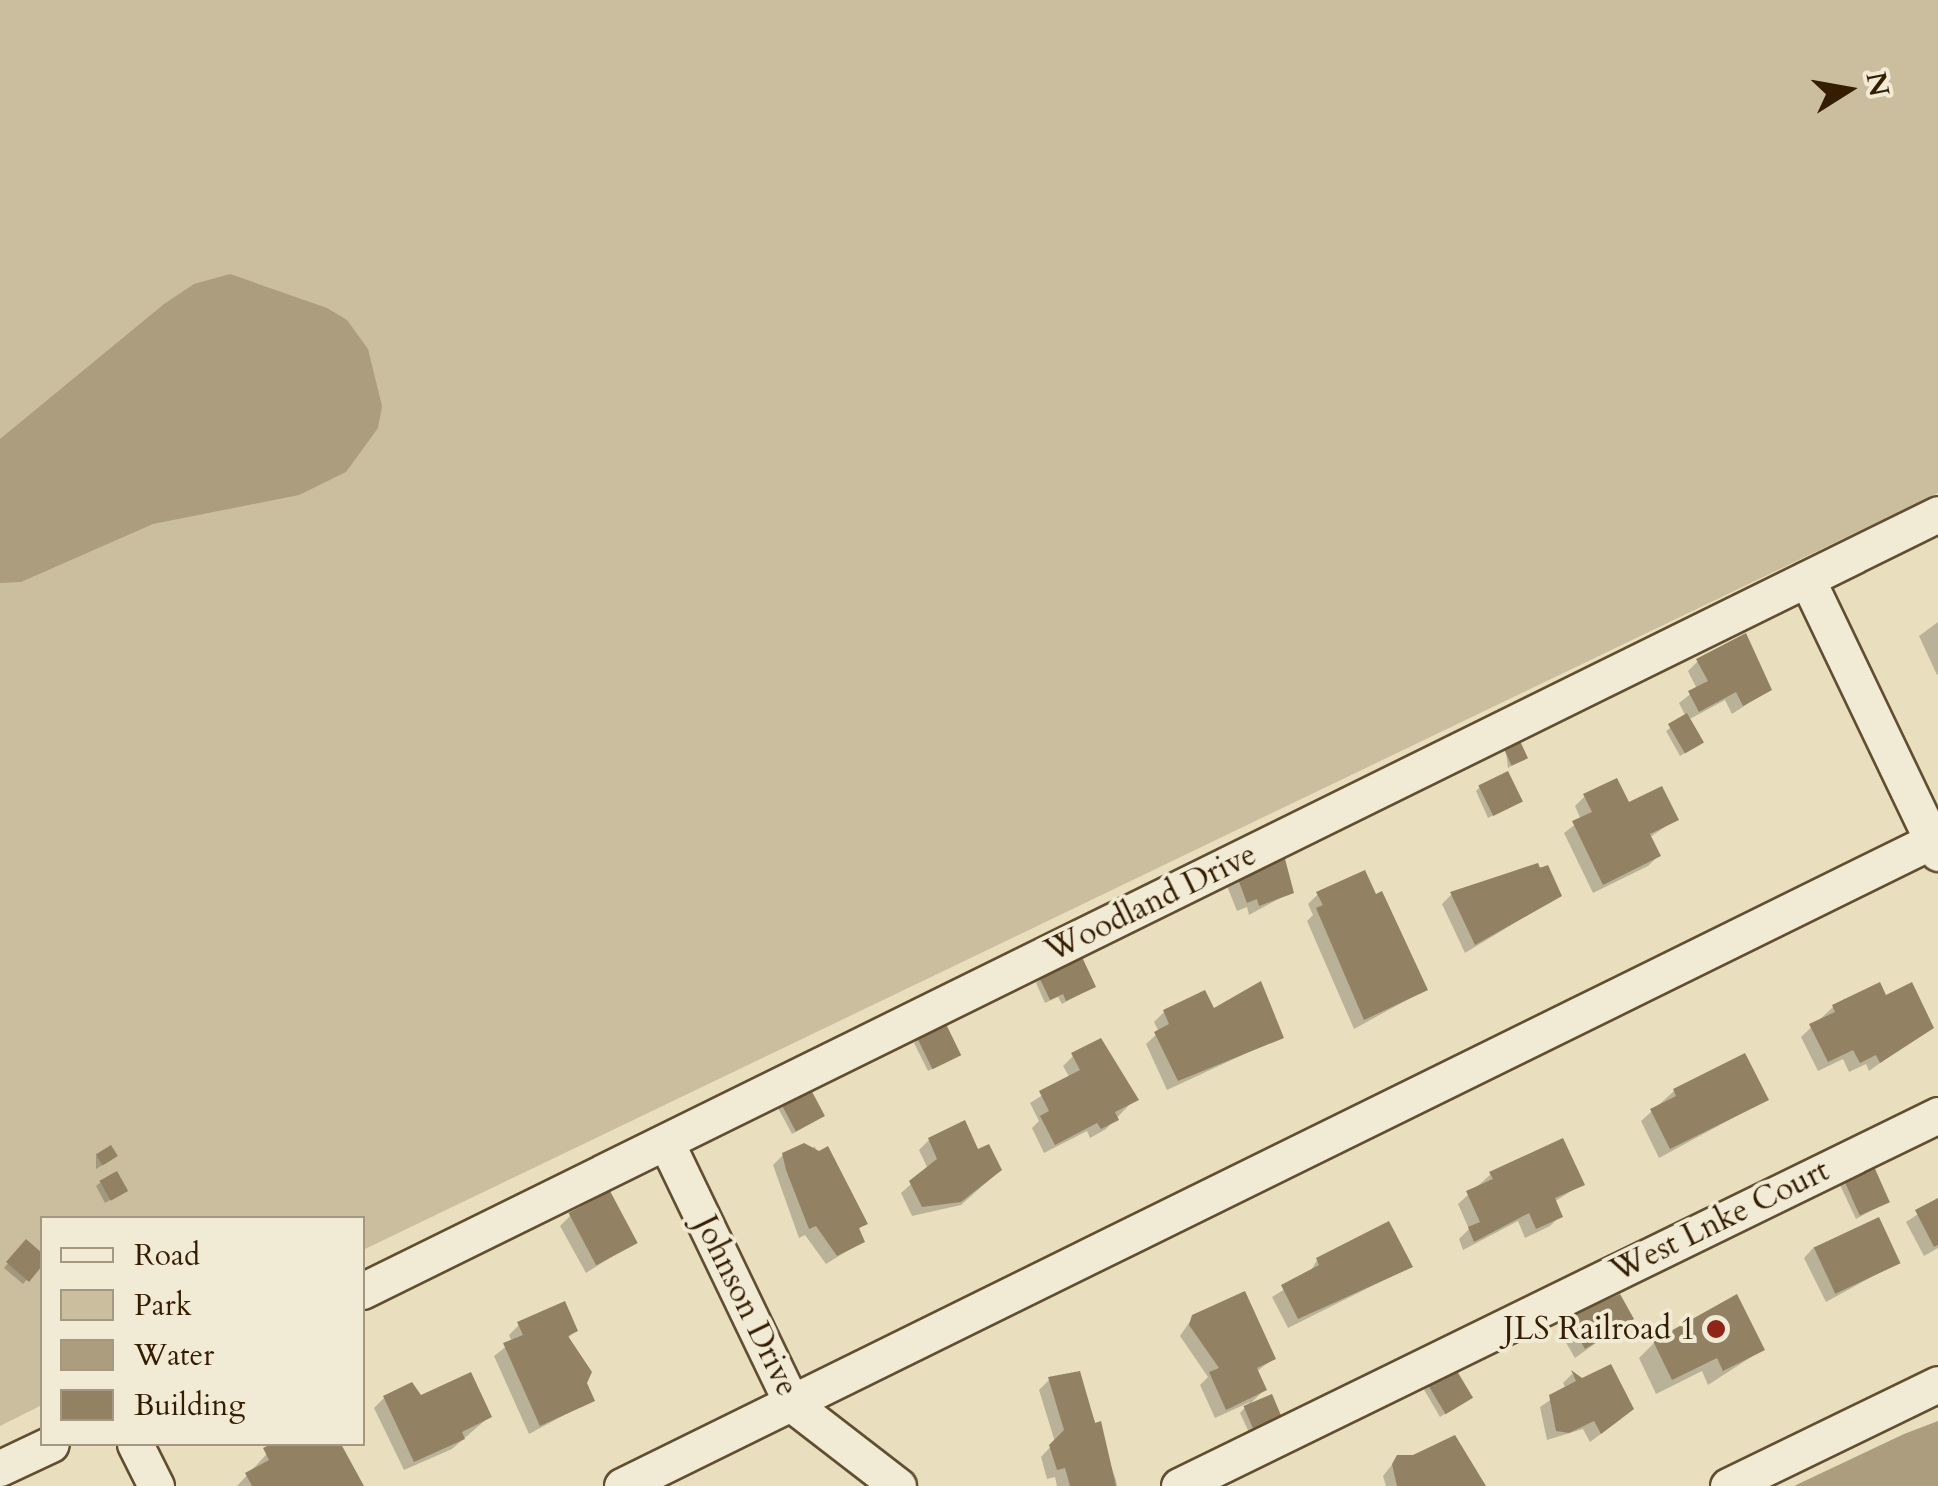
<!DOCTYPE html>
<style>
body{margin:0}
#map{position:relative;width:1938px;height:1486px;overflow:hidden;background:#e9dfbe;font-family:Cardo,serif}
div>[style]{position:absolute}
.green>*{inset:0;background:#cabe9e}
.water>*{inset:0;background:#ab9d7d}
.shadow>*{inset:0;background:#0003}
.building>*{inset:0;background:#928263;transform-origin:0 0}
.roads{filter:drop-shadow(2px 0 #614e30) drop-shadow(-2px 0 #614e30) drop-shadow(0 2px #614e30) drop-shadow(0 -2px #614e30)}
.minor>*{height:35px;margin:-17.5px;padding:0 17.5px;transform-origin:17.5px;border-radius:17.5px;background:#f1ead5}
.dots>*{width:28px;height:28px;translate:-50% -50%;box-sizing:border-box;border:5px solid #f1ead5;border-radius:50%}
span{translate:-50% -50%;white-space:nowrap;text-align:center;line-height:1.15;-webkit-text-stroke:8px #f1ead5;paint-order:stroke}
.street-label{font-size:32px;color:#341d00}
.poi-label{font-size:32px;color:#341d00}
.right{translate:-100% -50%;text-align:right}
.legend{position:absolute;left:40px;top:1216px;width:325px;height:230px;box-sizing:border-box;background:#f1ead5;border:2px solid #a59880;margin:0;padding:12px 18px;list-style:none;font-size:30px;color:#341d00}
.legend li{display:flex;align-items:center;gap:20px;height:50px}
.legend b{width:50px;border:2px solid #a59880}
.north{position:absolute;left:1798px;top:40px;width:100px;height:100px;-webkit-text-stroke:8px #f1ead5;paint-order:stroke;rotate:79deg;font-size:28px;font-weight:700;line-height:40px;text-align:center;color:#341d00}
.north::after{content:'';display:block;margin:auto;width:35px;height:45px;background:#341d00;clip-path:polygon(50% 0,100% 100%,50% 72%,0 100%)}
</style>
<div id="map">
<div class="green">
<div style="clip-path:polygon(0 0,1938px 0,1938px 493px,363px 1250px,362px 1218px,42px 1218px,42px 1405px,0 1426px)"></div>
</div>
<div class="water">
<div style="clip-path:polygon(230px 274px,327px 308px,347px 320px,368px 349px,382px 406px,378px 428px,346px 472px,299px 495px,153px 524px,21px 582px,0 583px,0 439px,164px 304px,194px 284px)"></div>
<div style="clip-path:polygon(1938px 1421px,1938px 1486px,1794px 1486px,1904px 1434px)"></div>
</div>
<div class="shadow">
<div style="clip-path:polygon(1938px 622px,1938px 674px,1937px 675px,1919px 636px)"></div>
<div style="clip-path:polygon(1698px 661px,1769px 690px,1732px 714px,1725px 700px,1688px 720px,1697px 746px,1680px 756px,1666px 731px,1686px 717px,1679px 703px,1697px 689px,1688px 671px)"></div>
<div style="clip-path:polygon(1506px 751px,1525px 757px,1508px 768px)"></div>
<div style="clip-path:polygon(1480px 787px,1520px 801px,1488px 818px,1476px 791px)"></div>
<div style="clip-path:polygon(1585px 796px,1676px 819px,1649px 838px,1658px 856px,1648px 866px,1593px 893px,1564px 833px,1581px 820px,1575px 806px)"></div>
<div style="clip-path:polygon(1525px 867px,1546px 867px,1559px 896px,1465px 953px,1442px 904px,1452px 894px)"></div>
<div style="clip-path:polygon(1237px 876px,1291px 892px,1249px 915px,1247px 907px,1237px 911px,1227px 886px)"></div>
<div style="clip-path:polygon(1318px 894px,1425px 990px,1354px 1029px,1307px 921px,1313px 915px,1308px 904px)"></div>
<div style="clip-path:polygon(1040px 979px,1093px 987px,1062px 1004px,1058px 997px,1045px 1003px,1036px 983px)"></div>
<div style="clip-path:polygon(1885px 998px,1931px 1027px,1869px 1071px,1866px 1064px,1849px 1072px,1843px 1059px,1818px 1071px,1801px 1037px,1833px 1007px)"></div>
<div style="clip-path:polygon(1164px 1012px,1212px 1012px,1281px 1037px,1167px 1090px,1146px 1044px,1159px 1032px,1154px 1022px)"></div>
<div style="clip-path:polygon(918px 1039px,954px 1058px,928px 1071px,914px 1043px)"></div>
<div style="clip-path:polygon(1073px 1056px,1135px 1099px,1106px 1129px,1090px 1138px,1087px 1131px,1044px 1153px,1032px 1128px,1039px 1121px,1030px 1103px,1070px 1078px,1063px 1066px)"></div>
<div style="clip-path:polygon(1674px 1091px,1766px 1100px,1659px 1158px,1641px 1121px)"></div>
<div style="clip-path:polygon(782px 1104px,817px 1120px,792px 1134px,778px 1108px)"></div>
<div style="clip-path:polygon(929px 1140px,989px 1180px,961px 1205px,912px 1216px,901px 1193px,928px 1169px,919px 1150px)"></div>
<div style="clip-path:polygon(815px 1147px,818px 1154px,827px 1150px,865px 1223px,857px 1231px,862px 1242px,826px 1264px,805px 1235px,799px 1238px,773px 1165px,783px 1155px)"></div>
<div style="clip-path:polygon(96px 1156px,111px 1160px,96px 1169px)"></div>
<div style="clip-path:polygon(1491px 1174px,1582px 1184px,1554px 1202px,1560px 1216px,1550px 1226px,1525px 1238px,1518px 1221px,1463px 1250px,1459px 1239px,1469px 1229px,1458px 1204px)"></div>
<div style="clip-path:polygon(1843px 1179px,1887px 1202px,1856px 1219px,1839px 1183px)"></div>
<div style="clip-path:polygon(101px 1182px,125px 1191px,105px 1203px,96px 1186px)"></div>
<div style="clip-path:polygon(1938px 1201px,1938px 1248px,1924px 1256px,1906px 1222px)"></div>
<div style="clip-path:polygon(570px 1216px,635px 1242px,586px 1273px,560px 1226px)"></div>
<div style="clip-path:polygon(26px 1242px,42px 1262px,23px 1284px,4px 1268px)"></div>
<div style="clip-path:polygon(1814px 1247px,1897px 1263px,1826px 1302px,1804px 1258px)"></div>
<div style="clip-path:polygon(1317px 1260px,1410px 1267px,1288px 1328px,1272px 1297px,1309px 1274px)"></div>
<div style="clip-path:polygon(1619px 1297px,1631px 1318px,1575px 1358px,1558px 1329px)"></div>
<div style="clip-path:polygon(1193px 1317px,1273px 1359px,1256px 1372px,1264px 1390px,1247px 1407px,1270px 1398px,1252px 1439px,1240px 1413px,1250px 1402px,1215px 1418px,1200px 1385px,1208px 1377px,1180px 1336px)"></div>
<div style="clip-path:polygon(519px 1325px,575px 1331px,567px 1339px,592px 1400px,529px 1434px,494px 1356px,512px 1342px,509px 1335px)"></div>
<div style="clip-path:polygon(1654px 1343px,1762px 1350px,1708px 1385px,1702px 1371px,1656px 1394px,1639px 1358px)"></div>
<div style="clip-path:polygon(1078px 1374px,1116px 1480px,1117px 1486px,1057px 1486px,1055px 1477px,1047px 1479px,1041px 1457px,1055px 1442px,1039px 1390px,1049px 1380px)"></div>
<div style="clip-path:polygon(1572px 1374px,1621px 1419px,1590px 1442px,1583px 1429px,1547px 1440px,1540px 1407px,1566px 1389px,1563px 1383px)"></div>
<div style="clip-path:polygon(1427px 1384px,1465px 1402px,1440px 1417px,1423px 1388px)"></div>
<div style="clip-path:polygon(384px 1398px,420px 1399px,489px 1417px,452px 1449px,404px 1470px,374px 1408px)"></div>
<div style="clip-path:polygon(276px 1444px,338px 1444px,361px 1486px,237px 1486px)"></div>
<div style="clip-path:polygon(1398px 1457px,1482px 1486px,1386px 1486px,1383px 1476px)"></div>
</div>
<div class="building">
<div style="clip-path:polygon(1746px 633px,1772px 690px,1743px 706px,1736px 692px,1699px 712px,1688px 691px,1708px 681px,1696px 659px)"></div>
<div style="left:1687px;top:713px;width:34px;height:22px;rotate:60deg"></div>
<div style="left:1520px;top:741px;width:19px;height:18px;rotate:65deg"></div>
<div style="left:1508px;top:771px;width:34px;height:33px;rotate:64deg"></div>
<div style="clip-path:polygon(1617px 778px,1629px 802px,1662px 786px,1679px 820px,1650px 834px,1661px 856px,1603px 885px,1572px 821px,1592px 812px,1583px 794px)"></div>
<div style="clip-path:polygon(1284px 855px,1294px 893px,1259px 906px,1257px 899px,1247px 903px,1236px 874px)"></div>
<div style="clip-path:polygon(1538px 863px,1540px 868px,1548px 865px,1562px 896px,1475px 945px,1450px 892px)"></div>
<div style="clip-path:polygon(1365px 870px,1376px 894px,1382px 891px,1428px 990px,1364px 1020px,1316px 908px,1323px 905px,1316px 892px)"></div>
<div style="clip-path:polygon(1082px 957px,1096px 987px,1066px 1001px,1063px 994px,1050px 1000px,1039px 977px)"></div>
<div style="clip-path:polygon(1261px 981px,1284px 1038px,1178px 1081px,1154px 1032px,1169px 1024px,1163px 1010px,1205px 990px,1214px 1008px)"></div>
<div style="clip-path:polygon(1880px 982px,1886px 995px,1912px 982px,1934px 1028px,1880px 1063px,1876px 1055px,1860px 1063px,1853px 1050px,1828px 1062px,1809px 1024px,1835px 1012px,1832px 1005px)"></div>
<div style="left:945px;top:1022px;width:37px;height:32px;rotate:64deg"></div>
<div style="clip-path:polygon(1101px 1038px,1139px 1100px,1115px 1112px,1119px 1120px,1101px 1129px,1097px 1123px,1055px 1145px,1040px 1116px,1049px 1111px,1039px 1091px,1080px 1070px,1071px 1053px)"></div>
<div style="clip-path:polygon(1745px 1053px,1769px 1100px,1670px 1149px,1650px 1109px,1676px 1096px,1673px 1089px)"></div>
<div style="left:809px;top:1086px;width:34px;height:33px;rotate:62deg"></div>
<div style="clip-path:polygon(965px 1120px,978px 1149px,989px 1144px,1002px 1170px,961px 1202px,922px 1207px,909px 1181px,937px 1159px,928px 1138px)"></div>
<div style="clip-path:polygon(1563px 1138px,1585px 1185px,1555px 1198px,1563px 1217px,1536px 1229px,1529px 1213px,1474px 1242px,1468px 1227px,1480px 1222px,1466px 1191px,1493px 1179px,1489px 1172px)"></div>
<div style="clip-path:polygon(804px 1143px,819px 1151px,828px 1146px,868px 1224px,859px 1228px,865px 1242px,837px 1256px,816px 1226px,809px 1229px,786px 1170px,782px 1153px)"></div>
<div style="left:111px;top:1145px;width:13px;height:18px;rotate:58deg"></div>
<div style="left:1872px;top:1162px;width:44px;height:33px;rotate:66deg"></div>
<div style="left:117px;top:1171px;width:23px;height:20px;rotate:61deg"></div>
<div style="left:610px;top:1191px;width:59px;height:47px;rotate:62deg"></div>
<div style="clip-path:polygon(1938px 1198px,1938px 1245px,1934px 1247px,1915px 1210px)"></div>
<div style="left:1879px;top:1217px;width:51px;height:72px;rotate:65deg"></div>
<div style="clip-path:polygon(1389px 1221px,1413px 1267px,1298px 1319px,1281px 1285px,1319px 1265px,1316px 1258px)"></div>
<div style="clip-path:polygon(26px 1239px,42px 1253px,42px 1266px,29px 1282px,6px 1262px)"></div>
<div style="clip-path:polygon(1245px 1291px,1276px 1359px,1257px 1368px,1267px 1390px,1226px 1410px,1209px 1372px,1219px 1368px,1189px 1325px,1192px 1315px)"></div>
<div style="clip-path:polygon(1620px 1294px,1634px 1319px,1585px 1349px,1567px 1317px)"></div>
<div style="clip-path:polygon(1737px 1294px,1765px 1350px,1723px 1371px,1717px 1358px,1672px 1380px,1653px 1341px)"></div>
<div style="clip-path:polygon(565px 1301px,578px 1331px,568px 1336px,592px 1372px,587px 1383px,595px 1401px,540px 1426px,503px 1343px,523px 1335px,517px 1322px)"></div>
<div style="clip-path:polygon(1611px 1364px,1634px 1409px,1601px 1434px,1594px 1421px,1569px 1433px,1556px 1431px,1549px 1395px,1576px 1381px,1571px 1370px,1582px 1378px)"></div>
<div style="left:1454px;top:1366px;width:37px;height:32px;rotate:59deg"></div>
<div style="clip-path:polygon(1080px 1371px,1095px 1423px,1101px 1421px,1116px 1486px,1070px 1486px,1065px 1468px,1057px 1470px,1049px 1445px,1064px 1430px,1048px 1377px)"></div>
<div style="clip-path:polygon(471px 1372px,492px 1417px,462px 1432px,465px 1439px,414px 1462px,383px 1396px,412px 1382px,421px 1395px)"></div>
<div style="left:1272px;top:1394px;width:33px;height:31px;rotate:67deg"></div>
<div style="clip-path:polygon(1455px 1435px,1486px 1486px,1397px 1486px,1392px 1464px,1397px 1455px,1413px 1455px)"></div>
<div style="clip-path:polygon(271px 1444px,341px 1444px,364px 1486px,252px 1486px,245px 1473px,269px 1460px,263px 1448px)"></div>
</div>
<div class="roads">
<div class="minor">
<div style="left:1807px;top:579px;width:304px;rotate:64.4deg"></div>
<div style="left:666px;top:1142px;width:291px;rotate:64.3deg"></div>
<div style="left:792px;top:1404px;width:134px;rotate:37.7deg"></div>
<div style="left:362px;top:1291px;width:1757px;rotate:-26.24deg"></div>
<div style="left:135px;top:1444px;width:47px;rotate:63.4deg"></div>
<div style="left:0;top:1468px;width:56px;rotate:-25.2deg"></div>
<div style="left:622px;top:1486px;width:1467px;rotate:-26.22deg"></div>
<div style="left:1179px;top:1486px;width:845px;rotate:-26.05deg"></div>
<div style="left:1728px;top:1486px;width:233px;rotate:-25.9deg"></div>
</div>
</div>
<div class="dots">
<div style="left:1716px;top:1329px;background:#8f2418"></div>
</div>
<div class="street-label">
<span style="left:1151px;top:903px;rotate:-26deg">Woodland Drive</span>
<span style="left:1720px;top:1221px;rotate:-26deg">West Lnke Court</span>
<span style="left:746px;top:1306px;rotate:64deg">Johnson Drive</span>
</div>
<div class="poi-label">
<span class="right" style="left:1696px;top:1329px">JLS Railroad 1</span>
</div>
<ul class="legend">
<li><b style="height:12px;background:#f1ead5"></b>Road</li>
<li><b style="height:28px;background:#cabe9e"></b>Park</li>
<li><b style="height:28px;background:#ab9d7d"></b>Water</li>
<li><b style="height:28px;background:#928263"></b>Building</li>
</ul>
<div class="north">N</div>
</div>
